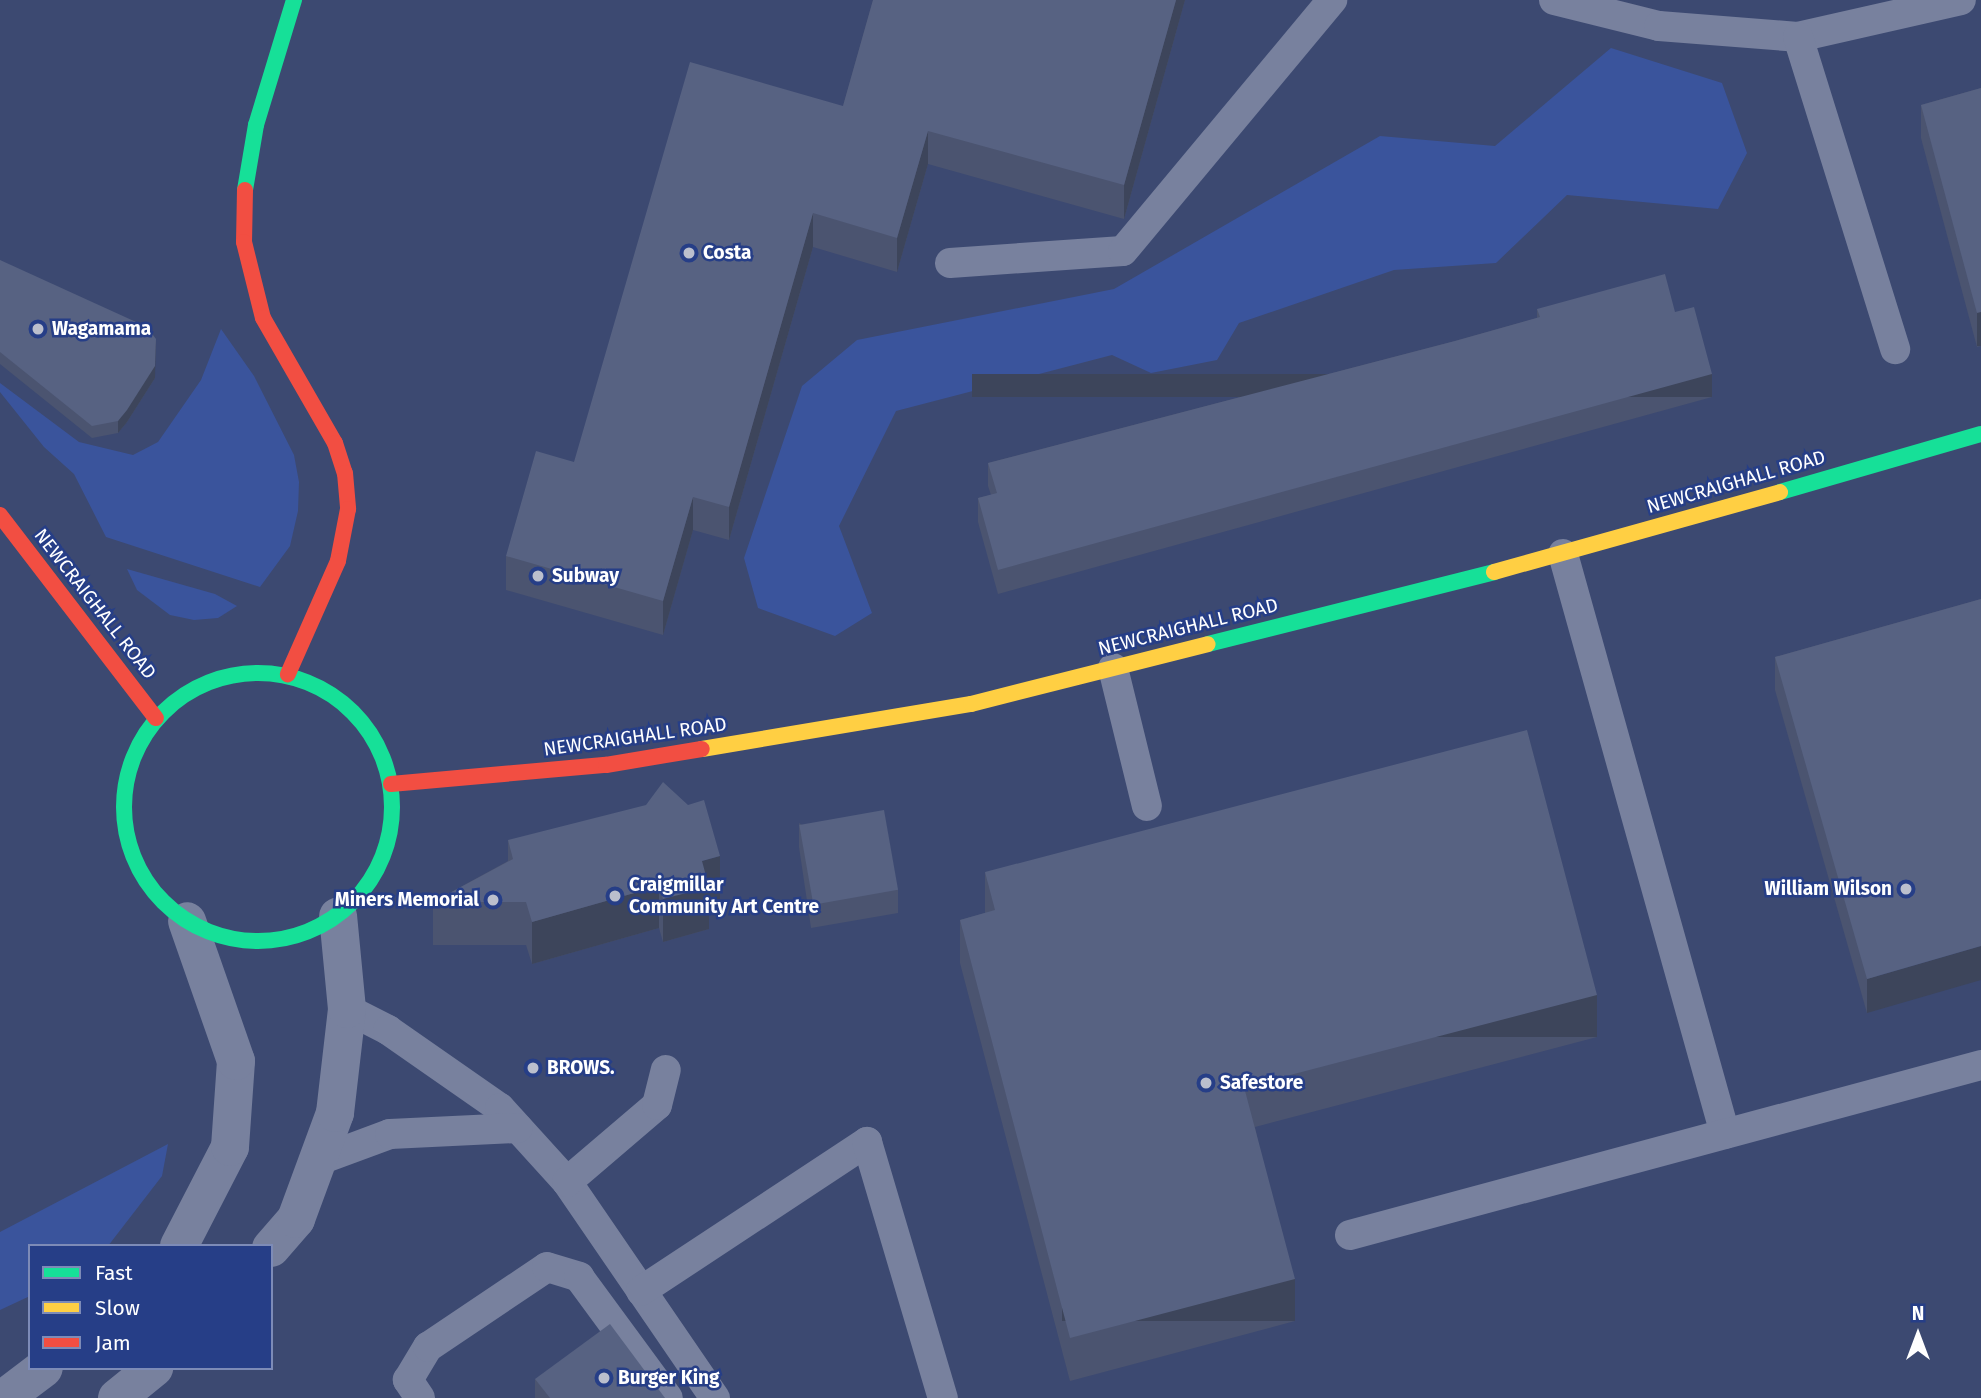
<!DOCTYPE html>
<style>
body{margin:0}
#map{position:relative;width:1981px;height:1398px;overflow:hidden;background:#3c4971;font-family:"Fira Sans",sans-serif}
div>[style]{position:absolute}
.green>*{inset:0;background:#3a549c}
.lane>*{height:30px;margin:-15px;padding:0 15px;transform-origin:15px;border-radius:15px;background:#78819e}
.street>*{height:38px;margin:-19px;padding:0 19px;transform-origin:19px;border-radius:19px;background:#78819e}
.fast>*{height:16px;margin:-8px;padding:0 8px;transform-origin:8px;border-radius:8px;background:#16e098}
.fast>.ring{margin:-8px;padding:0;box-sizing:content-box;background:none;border:16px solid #16e098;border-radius:50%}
.slow>*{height:16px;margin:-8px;padding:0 8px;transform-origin:8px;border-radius:8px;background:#ffcf43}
.jam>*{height:16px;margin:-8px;padding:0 8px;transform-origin:8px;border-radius:8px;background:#f24e42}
.wall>*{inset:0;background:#4b5470}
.shaded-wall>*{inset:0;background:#3d455b;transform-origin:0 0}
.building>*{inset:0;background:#576282;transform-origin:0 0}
.dots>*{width:19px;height:19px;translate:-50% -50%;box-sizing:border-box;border:4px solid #263e87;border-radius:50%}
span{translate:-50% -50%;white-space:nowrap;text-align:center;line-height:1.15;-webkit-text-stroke:5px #263e87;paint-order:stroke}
.poi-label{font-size:19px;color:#fff;font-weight:700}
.left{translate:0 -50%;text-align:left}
.right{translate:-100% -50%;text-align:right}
.street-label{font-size:19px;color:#fff}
.legend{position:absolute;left:28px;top:1244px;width:245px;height:126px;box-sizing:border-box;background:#263e87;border:2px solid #7d8bb7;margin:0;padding:9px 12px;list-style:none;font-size:21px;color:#fff}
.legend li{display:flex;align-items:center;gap:14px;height:35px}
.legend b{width:35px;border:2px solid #7d8bb7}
.north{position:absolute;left:1883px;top:1300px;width:70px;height:70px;-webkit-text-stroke:5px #263e87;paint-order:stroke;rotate:0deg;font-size:19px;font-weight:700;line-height:28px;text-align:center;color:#fff}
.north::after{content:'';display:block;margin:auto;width:24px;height:32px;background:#fff;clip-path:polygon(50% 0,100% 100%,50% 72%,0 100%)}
</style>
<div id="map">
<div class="green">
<div style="clip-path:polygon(1611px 48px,1722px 83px,1747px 153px,1718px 209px,1567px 195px,1496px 263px,1394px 270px,1239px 323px,1217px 360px,1151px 373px,1112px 355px,896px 411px,839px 526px,872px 613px,835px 636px,758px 608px,744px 558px,802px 386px,857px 340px,1114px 289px,1380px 136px,1495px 146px)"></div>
<div style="clip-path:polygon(221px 329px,254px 376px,294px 455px,299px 482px,298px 511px,290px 546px,260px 587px,106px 537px,74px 474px,44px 447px,0 392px,0 383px,79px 442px,133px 455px,158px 442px,201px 380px)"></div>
<div style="clip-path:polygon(127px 569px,215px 594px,237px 606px,218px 618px,194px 620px,170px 615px,137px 590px)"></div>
<div style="clip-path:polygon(168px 1144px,162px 1176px,108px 1246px,30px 1246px,30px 1296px,0 1310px,0 1232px)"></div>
</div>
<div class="lane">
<div style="left:1554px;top:0;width:108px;rotate:13.9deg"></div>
<div style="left:1659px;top:26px;width:139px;rotate:4.5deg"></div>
<div style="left:1798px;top:37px;width:167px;rotate:-12.8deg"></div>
<div style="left:1798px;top:37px;width:327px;rotate:72.7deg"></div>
<div style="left:950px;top:263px;width:173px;rotate:-4deg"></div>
<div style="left:1123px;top:251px;width:327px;rotate:-50.2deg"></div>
<div style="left:1563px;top:554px;width:602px;rotate:74.39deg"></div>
<div style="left:1113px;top:668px;width:142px;rotate:76.2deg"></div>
<div style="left:347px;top:1009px;width:46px;rotate:27.1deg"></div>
<div style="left:388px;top:1030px;width:136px;rotate:34.9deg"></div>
<div style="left:500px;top:1108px;width:100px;rotate:47.8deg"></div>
<div style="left:567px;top:1182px;width:262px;rotate:55.6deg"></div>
<div style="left:317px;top:1161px;width:78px;rotate:-20.3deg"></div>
<div style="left:390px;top:1134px;width:128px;rotate:-2.7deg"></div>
<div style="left:567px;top:1182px;width:118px;rotate:-40.5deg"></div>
<div style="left:657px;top:1105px;width:36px;rotate:-76deg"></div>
<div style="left:1350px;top:1235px;width:653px;rotate:-15.08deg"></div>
<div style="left:641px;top:1291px;width:271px;rotate:-33.4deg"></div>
<div style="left:867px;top:1142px;width:267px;rotate:73.5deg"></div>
<div style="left:420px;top:1398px;width:22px;rotate:-124deg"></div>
<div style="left:408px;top:1380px;width:39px;rotate:-59deg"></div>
<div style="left:428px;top:1347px;width:143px;rotate:-33.9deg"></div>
<div style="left:547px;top:1267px;width:34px;rotate:17deg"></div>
<div style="left:579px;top:1277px;width:150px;rotate:53.7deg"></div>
</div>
<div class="street">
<div style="left:179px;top:1246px;width:111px;rotate:-62.7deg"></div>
<div style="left:230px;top:1147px;width:86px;rotate:-86deg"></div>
<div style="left:236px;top:1061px;width:148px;rotate:-109.3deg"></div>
<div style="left:271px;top:1248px;width:38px;rotate:-49deg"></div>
<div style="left:296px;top:1219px;width:113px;rotate:-69.8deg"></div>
<div style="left:335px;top:1113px;width:105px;rotate:-83.4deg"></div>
<div style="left:347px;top:1009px;width:93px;rotate:-95.5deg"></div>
<div style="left:7px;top:1396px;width:46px;rotate:-37.1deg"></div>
<div style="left:117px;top:1398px;width:48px;rotate:-39deg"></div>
</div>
<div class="fast">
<div style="left:245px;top:190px;width:66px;rotate:-80.4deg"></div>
<div style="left:256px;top:125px;width:131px;rotate:-73.1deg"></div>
<div style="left:1780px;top:492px;width:209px;rotate:-16.1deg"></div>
<div style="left:1208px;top:644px;width:295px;rotate:-14.1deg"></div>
<div class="ring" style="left:124px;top:673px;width:252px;height:252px"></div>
</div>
<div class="slow">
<div style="left:1494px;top:572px;width:297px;rotate:-15.6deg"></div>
<div style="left:702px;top:749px;width:273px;rotate:-9.5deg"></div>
<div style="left:971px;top:704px;width:244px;rotate:-14.2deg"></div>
</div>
<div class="jam">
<div style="left:245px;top:190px;width:52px;rotate:91.1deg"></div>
<div style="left:244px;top:242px;width:78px;rotate:76deg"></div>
<div style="left:263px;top:318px;width:144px;rotate:60.1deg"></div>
<div style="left:335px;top:443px;width:32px;rotate:72deg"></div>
<div style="left:345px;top:473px;width:36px;rotate:85deg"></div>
<div style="left:348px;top:509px;width:53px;rotate:100.9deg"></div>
<div style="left:338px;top:561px;width:124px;rotate:113.9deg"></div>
<div style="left:0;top:515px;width:256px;rotate:52.5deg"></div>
<div style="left:391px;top:784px;width:216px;rotate:-5.1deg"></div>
<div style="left:606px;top:765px;width:97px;rotate:-9.5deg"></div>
</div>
<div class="wall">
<div style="clip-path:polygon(873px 0,1185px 0,1124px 219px,928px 164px,897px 272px,813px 247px,729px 540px,693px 530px,663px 635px,506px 590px,506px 556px,574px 462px,843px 106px)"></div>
<div style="clip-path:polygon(1981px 88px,1981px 346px,1977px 347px,1921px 138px,1921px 105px)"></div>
<div style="clip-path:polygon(0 260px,155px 378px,127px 422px,118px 433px,92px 438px,0 364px)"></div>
<div style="clip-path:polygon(1537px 309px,1675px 312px,1712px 397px,998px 594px,978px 522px,978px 498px,991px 495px,988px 486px,988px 463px,1455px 341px,1537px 318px)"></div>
<div style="clip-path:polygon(1981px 599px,1867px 1013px,1775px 690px,1775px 657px)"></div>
<div style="clip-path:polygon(799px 823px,898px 890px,898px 913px,811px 928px,799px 847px)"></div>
<div style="clip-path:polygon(508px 840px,720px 899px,709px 902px,709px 929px,663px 942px,659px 928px,532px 964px,526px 945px,433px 945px,433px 902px,508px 861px)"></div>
<div style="clip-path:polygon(985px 872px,1597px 1037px,1255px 1127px,1295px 1321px,1070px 1381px,960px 963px,960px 920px,985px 913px)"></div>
<div style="clip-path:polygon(535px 1379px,665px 1398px,535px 1398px)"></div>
</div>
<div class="shaded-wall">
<div style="clip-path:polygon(1176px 0,1185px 0,1124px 219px,1124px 185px)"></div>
<div style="clip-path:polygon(928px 131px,928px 164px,897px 272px,897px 238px)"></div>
<div style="clip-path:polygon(813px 213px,813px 247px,729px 540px,729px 507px)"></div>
<div style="left:1981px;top:312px;width:34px;height:4px;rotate:90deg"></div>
<div style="clip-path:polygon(156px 339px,155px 378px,127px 422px,118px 433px,118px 421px)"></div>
<div style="left:1712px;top:374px;width:23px;height:740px;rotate:90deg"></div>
<div style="clip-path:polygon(693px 497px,693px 530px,663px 635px,663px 601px)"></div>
<div style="clip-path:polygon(720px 856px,720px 899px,709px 902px,709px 929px,663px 942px,663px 899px,702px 861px)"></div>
<div style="clip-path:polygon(659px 886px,659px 928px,532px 964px,532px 922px)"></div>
<div style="clip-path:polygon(1981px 946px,1981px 980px,1867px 1013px,1867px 979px)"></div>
<div style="left:1597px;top:995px;width:42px;height:365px;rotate:90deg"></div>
<div style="left:1295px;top:1279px;width:42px;height:233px;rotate:90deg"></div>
</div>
<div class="building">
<div style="clip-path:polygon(873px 0,1176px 0,1124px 185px,928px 131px,897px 238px,813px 213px,729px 507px,693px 497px,663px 601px,506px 556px,536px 451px,574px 462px,690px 62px,843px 106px)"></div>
<div style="clip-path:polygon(1981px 88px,1981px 312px,1977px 313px,1921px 105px)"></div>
<div style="clip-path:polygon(0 260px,147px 327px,156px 339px,155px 366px,127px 410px,118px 421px,92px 426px,0 352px)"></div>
<div style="clip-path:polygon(1665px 274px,1675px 312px,1694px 307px,1712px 374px,998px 570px,978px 498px,997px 493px,988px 463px,1455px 341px,1540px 317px,1537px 309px)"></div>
<div style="clip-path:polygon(1981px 599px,1981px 946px,1867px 979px,1775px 657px)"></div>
<div style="clip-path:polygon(1527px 730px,1597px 995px,1244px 1087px,1295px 1279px,1070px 1338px,960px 920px,995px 910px,985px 872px)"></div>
<div style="clip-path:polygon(663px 782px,688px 805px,704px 800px,720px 856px,702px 861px,709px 887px,663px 899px,659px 886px,532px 922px,526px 902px,433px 902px,513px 859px,508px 840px,646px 805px)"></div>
<div style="left:884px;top:810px;width:81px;height:86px;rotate:80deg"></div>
<div style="clip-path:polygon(610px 1324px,665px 1398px,550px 1398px,535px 1379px)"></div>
</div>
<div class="dots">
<div style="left:689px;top:253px;background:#bbbfcd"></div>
<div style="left:38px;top:329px;background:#bbbfcd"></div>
<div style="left:538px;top:576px;background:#bbbfcd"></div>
<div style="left:1906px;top:889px;background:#bbbfcd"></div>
<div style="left:615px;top:896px;background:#bbbfcd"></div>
<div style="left:493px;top:900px;background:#bbbfcd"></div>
<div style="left:533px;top:1068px;background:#bbbfcd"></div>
<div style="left:1206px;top:1083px;background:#bbbfcd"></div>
<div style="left:604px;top:1378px;background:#bbbfcd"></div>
</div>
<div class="poi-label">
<span class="left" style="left:703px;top:253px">Costa</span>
<span class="left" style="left:52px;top:329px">Wagamama</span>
<span class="left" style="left:552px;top:576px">Subway</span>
<span class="left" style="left:629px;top:896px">Craigmillar<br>Community Art Centre</span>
<span class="right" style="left:1892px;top:889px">William Wilson</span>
<span class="right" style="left:479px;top:900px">Miners Memorial</span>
<span class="left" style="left:547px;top:1068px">BROWS.</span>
<span class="left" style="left:1220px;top:1083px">Safestore</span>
<span class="left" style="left:618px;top:1378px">Burger King</span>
</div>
<div class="street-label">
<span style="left:1736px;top:482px;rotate:-16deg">NEWCRAIGHALL ROAD</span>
<span style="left:95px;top:604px;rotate:52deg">NEWCRAIGHALL ROAD</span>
<span style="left:1188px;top:627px;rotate:-14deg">NEWCRAIGHALL ROAD</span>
<span style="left:635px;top:737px;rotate:-8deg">NEWCRAIGHALL ROAD</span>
</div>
<ul class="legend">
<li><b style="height:9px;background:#16e098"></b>Fast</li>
<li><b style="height:9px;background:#ffcf43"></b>Slow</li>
<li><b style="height:9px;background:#f24e42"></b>Jam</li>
</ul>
<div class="north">N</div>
</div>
